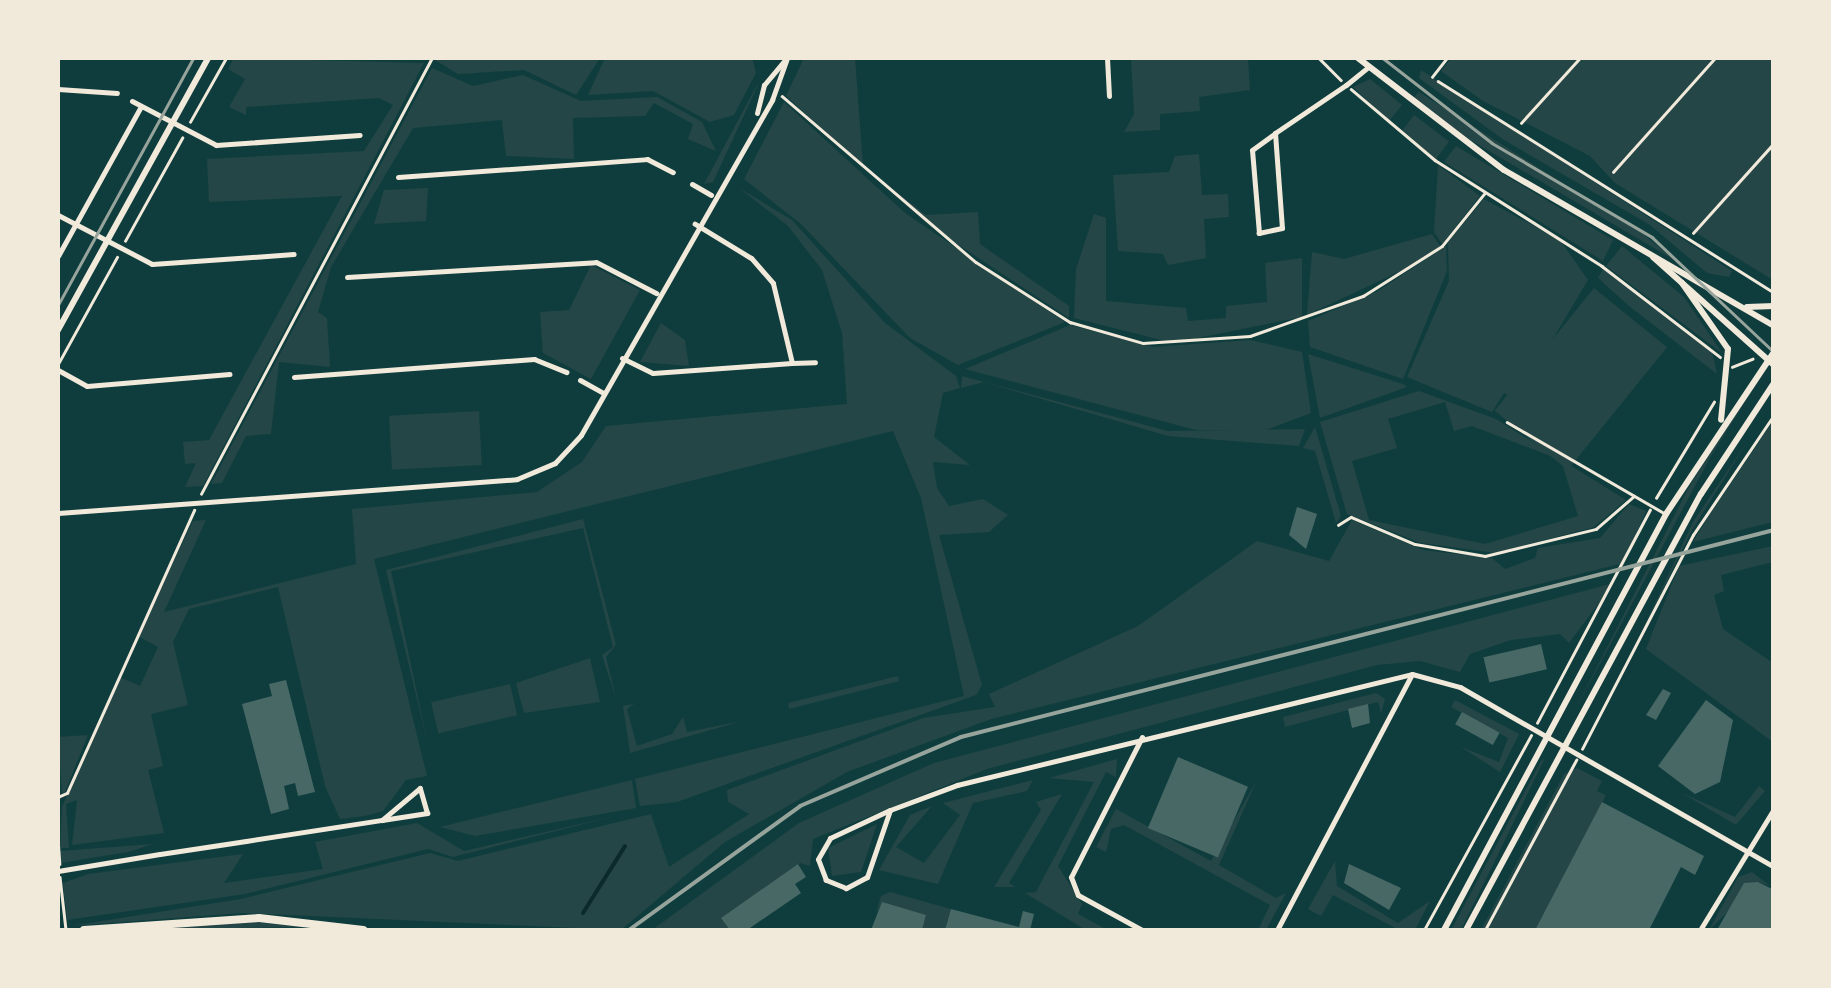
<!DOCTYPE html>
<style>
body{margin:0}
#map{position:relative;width:1831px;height:988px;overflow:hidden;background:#0f3d3e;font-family:Helvetica,sans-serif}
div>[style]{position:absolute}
.green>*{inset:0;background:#244646;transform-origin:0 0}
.stream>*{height:4px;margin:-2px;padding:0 2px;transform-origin:2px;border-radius:2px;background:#0a2a2b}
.building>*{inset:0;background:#486865;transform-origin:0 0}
.path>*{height:2.5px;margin:-1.25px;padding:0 1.25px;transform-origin:1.25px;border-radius:1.25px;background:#f1e9da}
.service>*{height:2.5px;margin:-1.25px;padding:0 1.25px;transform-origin:1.25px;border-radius:1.25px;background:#f1e9da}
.minor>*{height:5px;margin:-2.5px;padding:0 2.5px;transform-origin:2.5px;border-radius:2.5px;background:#f1e9da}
.tertiary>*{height:6px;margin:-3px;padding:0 3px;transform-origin:3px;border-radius:3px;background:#f1e9da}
.secondary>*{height:6px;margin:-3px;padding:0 3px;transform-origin:3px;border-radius:3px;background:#f1e9da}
.trunk>*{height:8px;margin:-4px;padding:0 4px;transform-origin:4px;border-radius:4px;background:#f1e9da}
.tram>*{height:2.5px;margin:-1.25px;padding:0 1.25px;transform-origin:1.25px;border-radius:1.25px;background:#97a49c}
.rail>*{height:4px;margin:-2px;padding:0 2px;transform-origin:2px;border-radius:2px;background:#97a49c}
span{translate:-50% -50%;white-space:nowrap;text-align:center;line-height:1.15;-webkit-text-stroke:8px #f1e9da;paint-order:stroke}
.frame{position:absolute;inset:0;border:60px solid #f1e9da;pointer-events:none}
</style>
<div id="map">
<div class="green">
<div style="clip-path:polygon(234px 58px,424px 63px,203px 486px,185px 487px,196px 463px,185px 464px,183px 442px,209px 440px,342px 196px,209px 202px,207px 159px,364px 151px,393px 105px,379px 98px,246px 107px,246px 115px,229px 107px,245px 79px,228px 69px)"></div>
<div style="clip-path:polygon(600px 58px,576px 95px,524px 70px,458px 74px,435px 60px)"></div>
<div style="clip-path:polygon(605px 58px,752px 58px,756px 73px,734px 115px,710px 122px,653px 91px,588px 95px)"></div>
<div style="clip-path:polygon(804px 58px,855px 58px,863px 166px,926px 215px,978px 212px,980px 244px,1069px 306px,1069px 318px,927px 224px,786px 96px)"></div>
<div style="clip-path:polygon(1131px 58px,1248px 58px,1250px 90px,1199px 97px,1200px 111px,1160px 114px,1160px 130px,1124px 132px,1134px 114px)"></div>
<div style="clip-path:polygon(1451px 58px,1773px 58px,1773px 280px,1615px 183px,1590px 156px,1483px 101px,1441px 71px)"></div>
<div style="clip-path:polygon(432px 68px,473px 86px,523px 75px,581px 101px,657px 97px,702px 122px,716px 151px,688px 139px,693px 124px,654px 103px,645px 116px,573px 118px,574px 159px,506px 156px,502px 120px,413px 128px,331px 267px,318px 312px,327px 318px,330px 367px,279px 362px,271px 434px,246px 436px,222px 483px,211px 484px)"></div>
<div style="clip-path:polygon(1421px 70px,1732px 271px,1729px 277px,1707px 273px,1650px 225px,1504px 140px,1419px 78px)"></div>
<div style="clip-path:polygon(1370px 79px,1402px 105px,1389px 121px,1353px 87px)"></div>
<div style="clip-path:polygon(758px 85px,713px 182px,704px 184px,757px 85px)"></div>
<div style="clip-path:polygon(1419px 92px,1643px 234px,1676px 261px,1467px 138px,1413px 98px)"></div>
<div style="clip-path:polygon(784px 102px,905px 213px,1065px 322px,958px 365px,910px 338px,801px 224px,744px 179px)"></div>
<div style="left:1414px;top:115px;width:44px;height:22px;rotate:37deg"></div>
<div style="clip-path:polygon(1456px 146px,1613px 240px,1603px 261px,1444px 162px)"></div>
<div style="clip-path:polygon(1199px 154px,1202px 195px,1228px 194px,1229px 217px,1204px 219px,1206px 258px,1168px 265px,1163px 254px,1118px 251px,1113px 175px,1169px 172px,1175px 156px)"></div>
<div style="clip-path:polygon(1438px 165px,1480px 196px,1442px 244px,1434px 232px)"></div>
<div style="clip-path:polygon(428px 188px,426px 221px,374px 224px,384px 190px)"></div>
<div style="clip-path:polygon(739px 188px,792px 220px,885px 323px,956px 376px,960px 388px,943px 393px,934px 437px,970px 465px,933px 462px,937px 488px,949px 506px,983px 499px,1008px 515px,989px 532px,939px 535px,982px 685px,976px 695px,677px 802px,640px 806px,635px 779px,964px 696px,921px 498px,893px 431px,374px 559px,427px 776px,406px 780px,383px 811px,365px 816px,340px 819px,325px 786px,278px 587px,189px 609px,173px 642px,188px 705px,151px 714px,163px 766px,148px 770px,164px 833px,72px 845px,77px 800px,66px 804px,69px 848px,60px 848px,62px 807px,119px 677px,140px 686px,158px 647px,138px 636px,193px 521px,206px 520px,164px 612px,356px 564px,352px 509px,537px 492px,582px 462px,606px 426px,847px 404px,842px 333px,822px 270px,788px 226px)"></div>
<div style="clip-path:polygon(1484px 199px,1560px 240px,1588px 280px,1516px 400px,1504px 393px,1492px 412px,1407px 377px,1449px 281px,1448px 242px)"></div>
<div style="clip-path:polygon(1094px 214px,1106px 218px,1106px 301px,1186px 308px,1188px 321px,1226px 318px,1226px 306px,1267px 302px,1265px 263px,1302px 258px,1302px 317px,1173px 343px,1074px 318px,1076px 269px)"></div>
<div style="clip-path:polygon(1432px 234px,1440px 246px,1409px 267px,1307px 315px,1312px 252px,1344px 259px)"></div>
<div style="clip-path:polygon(1446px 246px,1447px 271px,1403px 379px,1310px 347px,1308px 321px,1378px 291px)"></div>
<div style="clip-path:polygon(1622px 246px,1684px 297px,1722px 353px,1606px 266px)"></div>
<div style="clip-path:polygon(591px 265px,640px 290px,591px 379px,543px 353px,540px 312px,569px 310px)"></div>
<div style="clip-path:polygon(1603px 269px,1712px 351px,1717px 374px,1629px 306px,1598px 278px)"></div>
<div style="left:1594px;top:288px;width:94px;height:158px;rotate:39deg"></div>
<div style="clip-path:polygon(661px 323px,685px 340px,689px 366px,640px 362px)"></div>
<div style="clip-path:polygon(1070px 325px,1153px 347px,1250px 340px,1302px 352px,1311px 413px,1266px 430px,1196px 430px,965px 369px)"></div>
<div style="clip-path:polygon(1308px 354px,1403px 384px,1407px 387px,1320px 418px)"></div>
<div style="clip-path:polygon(962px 376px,1168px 431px,1305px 429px,1299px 446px,1168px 436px,984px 382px,961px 388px)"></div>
<div style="clip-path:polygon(1759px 379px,1711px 456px,1573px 714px,1690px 485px)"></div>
<div style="clip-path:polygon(evenodd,1419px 391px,1496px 419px,1626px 500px,1594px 527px,1496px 553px,1421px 543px,1347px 514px,1320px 422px,1419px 391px,1445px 402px,1454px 431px,1472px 426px,1561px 460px,1578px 516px,1485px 544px,1369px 520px,1352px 461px,1397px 448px,1388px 419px,1445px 402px)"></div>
<div style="left:479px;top:411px;width:54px;height:90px;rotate:87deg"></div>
<div style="clip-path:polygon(1773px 421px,1773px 522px,1693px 542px,1705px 522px)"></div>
<div style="clip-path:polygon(1315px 427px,1341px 516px,1336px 523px,1315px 451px,1303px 448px)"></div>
<div style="clip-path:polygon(1749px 439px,1691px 532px,1637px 642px,1693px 522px)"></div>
<div style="clip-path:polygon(1629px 504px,1646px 511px,1624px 563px,991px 719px,847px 772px,725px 842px,621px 930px,242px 913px,70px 926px,241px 899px,430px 853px,458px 861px,651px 814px,669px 867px,749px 814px,728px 802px,727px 790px,923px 718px,995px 707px,989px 694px,1138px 626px,1257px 541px,1329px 561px,1352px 520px,1423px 550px,1492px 558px,1505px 569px,1535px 558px,1538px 548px,1600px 538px)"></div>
<div style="clip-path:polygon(583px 519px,616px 645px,606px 657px,616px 698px,602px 655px,613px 647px,583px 528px,391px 571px,428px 745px,386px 570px)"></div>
<div style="clip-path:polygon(1773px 546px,1773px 562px,1721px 575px,1724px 591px,1714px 595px,1723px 629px,1773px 663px,1773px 742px,1646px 649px,1679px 566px)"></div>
<div style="clip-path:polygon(1614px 583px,1569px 643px,1560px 634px,1511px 640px,1470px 654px,1460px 672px,1420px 661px,1377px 665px,987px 769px,813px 839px,810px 866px,800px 863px,722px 917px,730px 930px,652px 930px,799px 823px,934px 763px)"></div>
<div style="clip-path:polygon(590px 658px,600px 702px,524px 713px,516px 683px)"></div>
<div style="clip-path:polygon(898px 676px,899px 681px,789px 709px,788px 703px)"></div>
<div style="left:510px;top:684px;width:32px;height:81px;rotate:77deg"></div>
<div style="clip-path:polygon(1376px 693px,1385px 699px,1381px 714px,1378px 702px,1285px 727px,1283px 717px)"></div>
<div style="clip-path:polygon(1455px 700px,1519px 734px,1500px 772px,1461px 747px,1499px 762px,1508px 738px,1451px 707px)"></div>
<div style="clip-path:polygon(634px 704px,627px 709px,637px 746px,672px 734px,683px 717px,687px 732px,742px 721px,630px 753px,623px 706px)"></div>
<div style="clip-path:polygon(88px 735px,65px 792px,62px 793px,58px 737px)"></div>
<div style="clip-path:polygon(1545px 758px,1461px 930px,1451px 930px,1541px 761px)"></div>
<div style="clip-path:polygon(1117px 759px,1116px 777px,1106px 772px,1058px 866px,1082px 904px,1078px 914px,1106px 929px,1086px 930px,1025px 893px,1036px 892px,1094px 782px,1049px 778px)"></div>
<div style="clip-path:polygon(1577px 768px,1602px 781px,1597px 791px,1606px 795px,1535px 930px,1481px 930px,1564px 774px)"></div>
<div style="clip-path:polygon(632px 780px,636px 808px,475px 836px,440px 827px)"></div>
<div style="clip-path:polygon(1033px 780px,1027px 791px,973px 803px,938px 884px,879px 870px,910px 815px,932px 806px,896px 847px,924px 863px,960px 815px,943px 803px)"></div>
<div style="clip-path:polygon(1257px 780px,1219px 865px,1276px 898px,1286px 893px,1266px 930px,1258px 930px,1270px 905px,1124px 825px,1111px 829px,1106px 852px,1096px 847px,1116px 809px,1211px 861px)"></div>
<div style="clip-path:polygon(1759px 786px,1765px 791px,1736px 825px,1682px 793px,1735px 817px)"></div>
<div style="clip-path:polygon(1062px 794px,1009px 883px,1015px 887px,994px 887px,1041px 810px,1036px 802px)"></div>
<div style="clip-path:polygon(619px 815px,453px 857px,428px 849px,245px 894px,67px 920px,63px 883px,88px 874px,243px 854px,224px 883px,323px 869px,315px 842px,417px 823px,464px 851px)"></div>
<div style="clip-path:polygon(877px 824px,861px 872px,832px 876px,828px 848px)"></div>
<div style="clip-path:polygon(153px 844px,128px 852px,61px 863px,60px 851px)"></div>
<div style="clip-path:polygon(1335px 861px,1337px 886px,1398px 923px,1430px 901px,1415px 930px,1399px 930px,1333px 895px,1321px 916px,1308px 909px)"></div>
<div style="clip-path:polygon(1752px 872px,1770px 886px,1759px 882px,1709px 930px,1738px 877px)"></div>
<div style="clip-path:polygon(890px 892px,951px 909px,945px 930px,922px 930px,926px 915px,882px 903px,876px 913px,881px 896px)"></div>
<div style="clip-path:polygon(254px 922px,304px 927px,115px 930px)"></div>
</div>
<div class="stream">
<div style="left:583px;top:913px;width:79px;rotate:-57.9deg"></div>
</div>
<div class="building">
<div style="clip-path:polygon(1297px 507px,1317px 514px,1306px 549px,1289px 535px)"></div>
<div style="left:1541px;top:644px;width:26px;height:59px;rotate:77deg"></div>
<div style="clip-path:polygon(286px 680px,315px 792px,298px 796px,295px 783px,284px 786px,289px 809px,271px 814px,242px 704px,272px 696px,269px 684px)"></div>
<div style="clip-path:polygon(1663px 689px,1671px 693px,1656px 720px,1646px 715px)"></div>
<div style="clip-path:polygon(1706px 700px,1733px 720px,1720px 782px,1695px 794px,1658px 766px)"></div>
<div style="clip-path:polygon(1368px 704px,1370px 723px,1352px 728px,1348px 709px)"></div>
<div style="left:1462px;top:712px;width:43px;height:14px;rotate:29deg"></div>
<div style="left:1178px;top:757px;width:76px;height:77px;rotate:23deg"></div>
<div style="clip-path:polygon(1602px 802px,1704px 856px,1695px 875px,1681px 867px,1649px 930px,1535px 930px)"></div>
<div style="clip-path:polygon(798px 864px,806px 877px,795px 884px,801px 893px,747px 930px,730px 930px,721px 918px)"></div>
<div style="clip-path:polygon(1349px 864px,1401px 888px,1389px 910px,1344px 883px)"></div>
<div style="clip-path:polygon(1758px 882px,1774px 890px,1774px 930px,1717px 930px,1744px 883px)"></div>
<div style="clip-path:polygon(882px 902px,926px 915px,922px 930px,871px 930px)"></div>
<div style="clip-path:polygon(951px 909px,1019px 927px,1023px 911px,1034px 914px,1030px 930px,945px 930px)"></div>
</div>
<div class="path">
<div style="left:1319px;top:58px;width:31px;rotate:45deg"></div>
<div style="left:1438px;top:81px;width:397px;rotate:32.2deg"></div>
<div style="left:1351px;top:89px;width:110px;rotate:40.2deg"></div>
<div style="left:1435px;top:160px;width:198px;rotate:32.4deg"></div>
<div style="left:1602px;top:266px;width:149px;rotate:37.6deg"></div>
<div style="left:782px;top:96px;width:255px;rotate:40.6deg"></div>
<div style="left:976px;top:262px;width:112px;rotate:32.6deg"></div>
<div style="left:1070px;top:322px;width:76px;rotate:16deg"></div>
<div style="left:1143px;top:343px;width:107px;rotate:-3.7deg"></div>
<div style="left:1250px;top:336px;width:120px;rotate:-19.5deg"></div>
<div style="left:1363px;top:296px;width:93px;rotate:-32.3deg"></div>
<div style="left:1442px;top:246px;width:67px;rotate:-51.1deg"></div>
<div style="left:190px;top:122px;width:73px;rotate:-60.6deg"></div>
<div style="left:1521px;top:123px;width:88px;rotate:-47.8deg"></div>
<div style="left:1613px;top:172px;width:153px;rotate:-48.2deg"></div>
<div style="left:1693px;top:233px;width:121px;rotate:-48deg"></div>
<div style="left:125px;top:241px;width:118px;rotate:-61deg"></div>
<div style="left:58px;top:364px;width:122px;rotate:-61.1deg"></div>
<div style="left:1732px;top:367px;width:22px;rotate:-22deg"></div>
<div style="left:201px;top:494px;width:493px;rotate:-62.1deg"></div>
<div style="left:1656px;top:498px;width:112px;rotate:-58.9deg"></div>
<div style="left:1537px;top:723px;width:241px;rotate:-62.1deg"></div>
<div style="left:1582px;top:749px;width:241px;rotate:-62.6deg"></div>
<div style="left:1693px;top:535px;width:145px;rotate:-56deg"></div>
<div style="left:58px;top:777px;width:53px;rotate:90deg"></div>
<div style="left:58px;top:797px;width:10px;rotate:-24deg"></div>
<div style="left:67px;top:793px;width:310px;rotate:-65.8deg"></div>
<div style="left:58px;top:838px;width:26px;rotate:86deg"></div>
<div style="left:60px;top:877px;width:53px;rotate:83.5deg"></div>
<div style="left:1424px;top:930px;width:222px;rotate:-61.2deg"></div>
<div style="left:1485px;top:930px;width:193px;rotate:-61.8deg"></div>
</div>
<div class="service">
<div style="left:1432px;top:77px;width:24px;rotate:-52deg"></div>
<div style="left:1507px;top:422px;width:184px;rotate:30.1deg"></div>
<div style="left:1338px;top:525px;width:15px;rotate:-32deg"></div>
<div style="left:1351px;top:517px;width:69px;rotate:22.9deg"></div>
<div style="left:1415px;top:544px;width:71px;rotate:9.7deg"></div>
<div style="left:1485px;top:556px;width:114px;rotate:-13.7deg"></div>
<div style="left:1596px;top:529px;width:50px;rotate:-41deg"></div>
</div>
<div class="minor">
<div style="left:1107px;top:58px;width:38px;rotate:87deg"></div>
<div style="left:58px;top:89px;width:59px;rotate:3.9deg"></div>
<div style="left:132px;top:101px;width:95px;rotate:27.6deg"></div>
<div style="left:216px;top:145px;width:144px;rotate:-4deg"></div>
<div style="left:757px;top:113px;width:29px;rotate:-76deg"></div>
<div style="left:764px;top:85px;width:35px;rotate:-50deg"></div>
<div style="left:1275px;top:133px;width:95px;rotate:85.8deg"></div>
<div style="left:1282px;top:228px;width:24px;rotate:168deg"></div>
<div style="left:1259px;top:233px;width:83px;rotate:-94.8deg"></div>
<div style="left:1252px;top:150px;width:29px;rotate:-36deg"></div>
<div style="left:1275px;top:133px;width:86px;rotate:-34.1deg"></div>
<div style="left:1346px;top:85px;width:28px;rotate:-39deg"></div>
<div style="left:398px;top:177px;width:250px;rotate:-4.1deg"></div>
<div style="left:647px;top:159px;width:29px;rotate:27deg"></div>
<div style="left:692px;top:184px;width:22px;rotate:30deg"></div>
<div style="left:58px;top:215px;width:106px;rotate:27.5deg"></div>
<div style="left:152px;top:264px;width:142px;rotate:-4deg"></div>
<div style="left:58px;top:256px;width:171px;rotate:-61deg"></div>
<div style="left:347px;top:277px;width:249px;rotate:-3.4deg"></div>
<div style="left:596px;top:262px;width:68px;rotate:27.3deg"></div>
<div style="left:622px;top:358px;width:34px;rotate:26deg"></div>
<div style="left:653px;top:373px;width:139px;rotate:-4.1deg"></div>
<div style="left:792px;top:363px;width:82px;rotate:-103.4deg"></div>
<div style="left:773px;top:283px;width:33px;rotate:-131deg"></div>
<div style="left:751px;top:258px;width:66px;rotate:-148.7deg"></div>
<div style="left:792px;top:363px;width:23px;rotate:-2deg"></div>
<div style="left:58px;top:370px;width:33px;rotate:29deg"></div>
<div style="left:87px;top:386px;width:143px;rotate:-4.8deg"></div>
<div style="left:294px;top:377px;width:241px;rotate:-4.3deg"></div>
<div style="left:534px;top:359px;width:35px;rotate:22deg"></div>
<div style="left:580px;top:380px;width:26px;rotate:29deg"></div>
<div style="left:58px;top:513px;width:460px;rotate:-4.2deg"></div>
<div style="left:517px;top:479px;width:41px;rotate:-22.8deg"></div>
<div style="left:555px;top:463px;width:38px;rotate:-47deg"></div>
<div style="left:581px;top:435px;width:386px;rotate:-60.3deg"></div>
<div style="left:772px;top:100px;width:45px;rotate:-70.3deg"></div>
<div style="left:1142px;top:737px;width:157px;rotate:116.9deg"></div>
<div style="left:1071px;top:877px;width:19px;rotate:69deg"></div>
<div style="left:1078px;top:895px;width:73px;rotate:28.7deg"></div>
<div style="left:890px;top:810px;width:71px;rotate:108.9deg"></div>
<div style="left:867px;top:877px;width:24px;rotate:152deg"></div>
<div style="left:846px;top:888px;width:22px;rotate:-158deg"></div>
<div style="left:826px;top:880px;width:22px;rotate:-111deg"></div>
<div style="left:818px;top:859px;width:24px;rotate:-60deg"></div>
<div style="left:830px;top:838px;width:66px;rotate:-25deg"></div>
<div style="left:890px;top:810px;width:72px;rotate:-20.5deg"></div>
<div style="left:957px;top:785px;width:468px;rotate:-13.7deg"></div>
<div style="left:1412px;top:674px;width:50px;rotate:15.2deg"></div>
<div style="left:1460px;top:687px;width:362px;rotate:29.8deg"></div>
<div style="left:58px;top:871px;width:103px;rotate:-9.5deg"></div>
<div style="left:160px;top:854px;width:87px;rotate:-8.6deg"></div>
<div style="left:246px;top:841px;width:138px;rotate:-8.8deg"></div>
<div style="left:382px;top:820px;width:46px;rotate:-8.8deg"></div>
<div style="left:427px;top:813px;width:26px;rotate:-106deg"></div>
<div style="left:420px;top:788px;width:50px;rotate:139.9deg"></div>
<div style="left:1277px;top:930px;width:289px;rotate:-62.2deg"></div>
<div style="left:1700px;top:930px;width:142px;rotate:-58.6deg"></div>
</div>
<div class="tertiary">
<div style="left:1358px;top:58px;width:184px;rotate:37.5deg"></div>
<div style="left:1504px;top:170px;width:312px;rotate:30deg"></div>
<div style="left:1653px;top:257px;width:162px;rotate:41.8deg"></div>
<div style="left:58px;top:330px;width:311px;rotate:-61.1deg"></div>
</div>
<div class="secondary">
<div style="left:1682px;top:283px;width:80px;rotate:55.1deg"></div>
<div style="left:1728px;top:349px;width:71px;rotate:95.6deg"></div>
<div style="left:1747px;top:307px;width:27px;rotate:-2deg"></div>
<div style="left:1444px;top:930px;width:472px;rotate:-61.9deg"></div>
<div style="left:1666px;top:514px;width:195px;rotate:-56.3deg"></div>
<div style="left:1466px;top:930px;width:495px;rotate:-61.7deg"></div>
<div style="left:1701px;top:494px;width:133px;rotate:-56.7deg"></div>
</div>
<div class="trunk">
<div style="left:84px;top:930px;width:175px;rotate:-3.9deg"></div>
<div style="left:259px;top:918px;width:105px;rotate:6.6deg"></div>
</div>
<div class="tram">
<div style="left:1383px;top:58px;width:138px;rotate:37.9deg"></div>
<div style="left:1492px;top:143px;width:186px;rotate:30.4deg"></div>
<div style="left:1652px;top:237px;width:168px;rotate:43.3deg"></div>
<div style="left:58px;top:305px;width:281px;rotate:-61.3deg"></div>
</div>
<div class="rail">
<div style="left:629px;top:930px;width:211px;rotate:-35.9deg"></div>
<div style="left:800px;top:806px;width:175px;rotate:-23.2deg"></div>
<div style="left:961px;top:737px;width:839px;rotate:-14.28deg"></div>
</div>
<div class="frame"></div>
</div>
